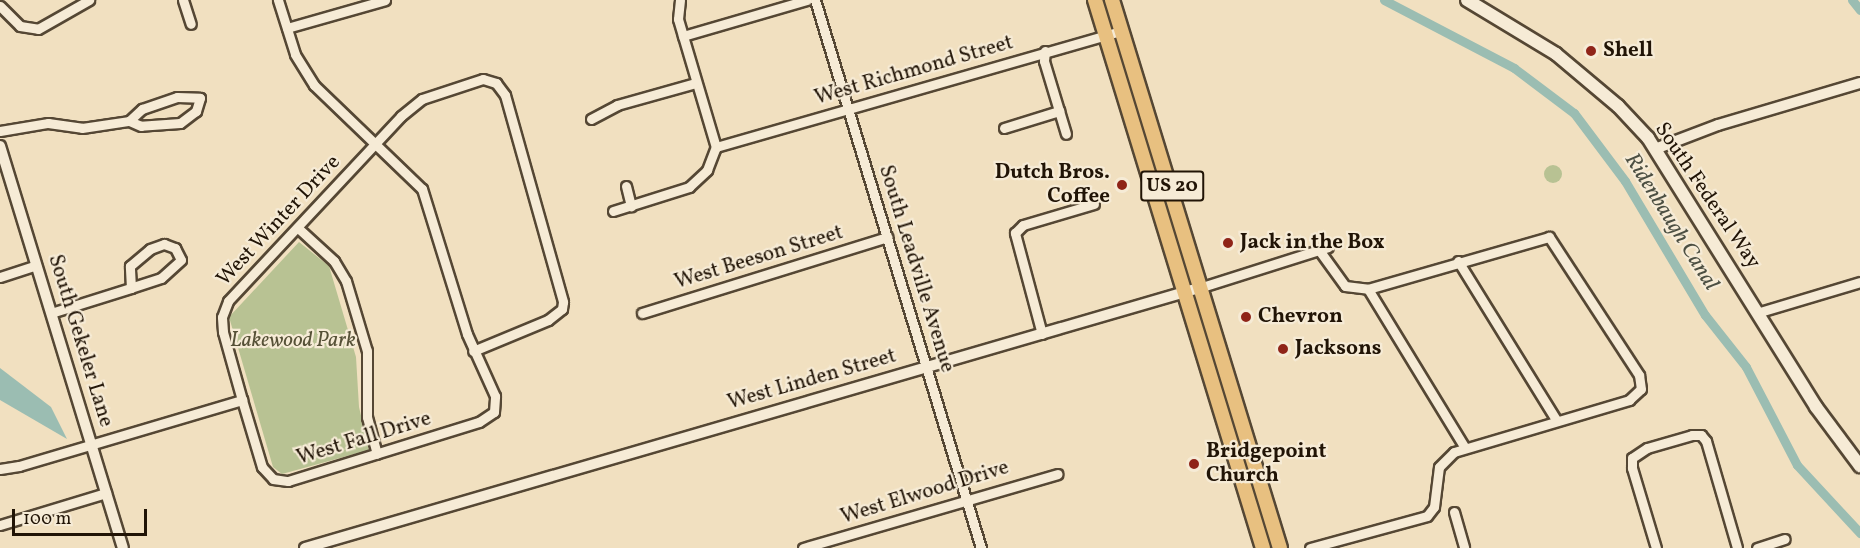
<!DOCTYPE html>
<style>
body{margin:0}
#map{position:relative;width:1860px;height:548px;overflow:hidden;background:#f1e0c0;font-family:Vollkorn,serif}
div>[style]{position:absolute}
.green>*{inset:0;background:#b8c293}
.round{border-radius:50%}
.water>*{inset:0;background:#9bbdb2}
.canal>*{height:9px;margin:-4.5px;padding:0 4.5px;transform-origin:4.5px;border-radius:4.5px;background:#9bbdb2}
.roads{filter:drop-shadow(2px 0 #554734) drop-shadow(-2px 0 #554734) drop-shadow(0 2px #554734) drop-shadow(0 -2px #554734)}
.minor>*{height:9px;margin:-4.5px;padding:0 4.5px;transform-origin:4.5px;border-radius:4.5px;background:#f6ebd6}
.tertiary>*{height:10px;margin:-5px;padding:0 5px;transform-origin:5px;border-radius:5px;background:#f6ebd6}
.secondary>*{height:12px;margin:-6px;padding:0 6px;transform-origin:6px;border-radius:6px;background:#f6ebd6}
.primary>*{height:14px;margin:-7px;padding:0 7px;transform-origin:7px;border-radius:7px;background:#e8c080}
.dots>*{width:16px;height:16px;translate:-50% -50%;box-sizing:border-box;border:3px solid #f6ebd6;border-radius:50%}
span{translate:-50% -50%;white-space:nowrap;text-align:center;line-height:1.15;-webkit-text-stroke:4.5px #f6ebd6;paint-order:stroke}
.shield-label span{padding:2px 4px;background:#f6ebd6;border:2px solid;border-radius:4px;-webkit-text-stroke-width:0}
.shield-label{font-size:20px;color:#211406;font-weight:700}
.poi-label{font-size:21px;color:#211406;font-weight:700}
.left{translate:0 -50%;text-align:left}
.right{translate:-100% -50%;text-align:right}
.street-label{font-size:21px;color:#211406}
.park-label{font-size:21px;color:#565137;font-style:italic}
.water-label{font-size:22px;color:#4c4f42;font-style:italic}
.scale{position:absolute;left:12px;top:509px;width:135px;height:27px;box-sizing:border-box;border:3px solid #211406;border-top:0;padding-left:8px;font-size:18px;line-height:21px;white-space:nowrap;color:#211406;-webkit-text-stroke:4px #f6ebd6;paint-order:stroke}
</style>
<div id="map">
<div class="green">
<div class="round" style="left:1544px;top:165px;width:18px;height:18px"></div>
<div style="clip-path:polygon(299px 242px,329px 266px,356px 357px,359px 407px,369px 450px,282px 474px,273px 467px,229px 317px)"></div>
</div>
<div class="water">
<div style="clip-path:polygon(0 368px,51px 407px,67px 439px,0 400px)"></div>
</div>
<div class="canal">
<div style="left:1384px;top:0;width:147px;rotate:27.6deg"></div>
<div style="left:1514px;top:68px;width:75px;rotate:36.9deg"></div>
<div style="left:1574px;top:113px;width:85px;rotate:53.1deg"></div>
<div style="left:1625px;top:181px;width:156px;rotate:59.2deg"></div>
<div style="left:1705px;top:315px;width:66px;rotate:51.7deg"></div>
<div style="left:1746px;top:367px;width:110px;rotate:62.5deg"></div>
<div style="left:1797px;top:465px;width:93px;rotate:47.2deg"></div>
<div style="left:1852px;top:0;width:13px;rotate:51deg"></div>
</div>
<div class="roads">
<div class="minor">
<div style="left:183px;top:0;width:25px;rotate:72deg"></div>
<div style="left:680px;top:0;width:19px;rotate:96deg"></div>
<div style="left:678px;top:19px;width:134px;rotate:73.5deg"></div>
<div style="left:815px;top:0;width:573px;rotate:73.15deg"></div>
<div style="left:0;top:6px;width:28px;rotate:45deg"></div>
<div style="left:20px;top:26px;width:18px;rotate:9deg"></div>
<div style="left:38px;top:29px;width:59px;rotate:-29.6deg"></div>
<div style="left:287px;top:28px;width:102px;rotate:-15.9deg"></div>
<div style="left:683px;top:36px;width:129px;rotate:-16.2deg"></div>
<div style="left:1045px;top:51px;width:10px;rotate:96deg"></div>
<div style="left:1044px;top:61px;width:76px;rotate:73.2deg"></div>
<div style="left:177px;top:97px;width:23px;rotate:2deg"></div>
<div style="left:200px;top:98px;width:14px;rotate:107deg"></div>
<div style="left:196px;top:111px;width:20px;rotate:143deg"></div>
<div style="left:180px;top:123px;width:39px;rotate:176deg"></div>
<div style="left:141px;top:126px;width:13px;rotate:-157deg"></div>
<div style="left:129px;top:121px;width:18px;rotate:-43deg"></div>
<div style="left:142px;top:109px;width:37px;rotate:-19deg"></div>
<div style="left:591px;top:119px;width:30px;rotate:-28deg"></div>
<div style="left:617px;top:105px;width:82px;rotate:-15.6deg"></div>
<div style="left:1004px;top:128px;width:58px;rotate:-17.2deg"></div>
<div style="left:0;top:131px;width:49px;rotate:-9.5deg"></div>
<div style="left:48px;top:123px;width:34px;rotate:8deg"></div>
<div style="left:82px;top:128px;width:48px;rotate:-8.5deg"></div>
<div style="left:716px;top:147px;width:421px;rotate:-16deg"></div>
<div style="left:626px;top:186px;width:21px;rotate:76deg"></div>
<div style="left:613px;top:211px;width:80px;rotate:-17.5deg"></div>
<div style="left:689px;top:187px;width:25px;rotate:-43deg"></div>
<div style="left:707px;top:170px;width:25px;rotate:-69deg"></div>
<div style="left:298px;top:228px;width:49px;rotate:42.5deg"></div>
<div style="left:334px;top:261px;width:23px;rotate:59deg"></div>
<div style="left:346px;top:281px;width:73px;rotate:73.3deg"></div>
<div style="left:367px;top:351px;width:66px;rotate:90deg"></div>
<div style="left:367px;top:417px;width:38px;rotate:75deg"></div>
<div style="left:164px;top:244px;width:12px;rotate:20deg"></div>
<div style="left:175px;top:248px;width:13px;rotate:63deg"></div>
<div style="left:181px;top:260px;width:27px;rotate:138deg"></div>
<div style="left:161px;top:278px;width:32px;rotate:162deg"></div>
<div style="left:131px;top:288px;width:22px;rotate:-93deg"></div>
<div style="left:130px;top:266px;width:26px;rotate:-40deg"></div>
<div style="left:150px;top:249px;width:15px;rotate:-20deg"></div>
<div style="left:1319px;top:250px;width:44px;rotate:54.2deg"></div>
<div style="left:1345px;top:286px;width:23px;rotate:7deg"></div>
<div style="left:1368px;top:289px;width:186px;rotate:58.6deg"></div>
<div style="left:1458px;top:261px;width:188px;rotate:58.3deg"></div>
<div style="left:0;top:277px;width:38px;rotate:-18deg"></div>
<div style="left:1202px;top:287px;width:132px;rotate:-17.6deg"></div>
<div style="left:1760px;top:312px;width:104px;rotate:-16.7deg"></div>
<div style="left:51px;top:313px;width:84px;rotate:-17.4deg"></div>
<div style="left:642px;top:313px;width:257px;rotate:-17.2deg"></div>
<div style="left:1042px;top:334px;width:105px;rotate:-105deg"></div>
<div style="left:1015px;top:233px;width:11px;rotate:-45deg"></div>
<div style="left:1023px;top:225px;width:74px;rotate:-16.5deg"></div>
<div style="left:242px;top:400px;width:71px;rotate:-105.6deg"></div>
<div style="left:223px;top:332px;width:15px;rotate:-94deg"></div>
<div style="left:222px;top:317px;width:17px;rotate:-69deg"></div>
<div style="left:228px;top:301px;width:253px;rotate:-46.9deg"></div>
<div style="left:401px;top:116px;width:27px;rotate:-39deg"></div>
<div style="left:422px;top:99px;width:64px;rotate:-18.2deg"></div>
<div style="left:483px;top:79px;width:14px;rotate:17deg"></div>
<div style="left:496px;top:83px;width:15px;rotate:53deg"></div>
<div style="left:505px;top:95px;width:215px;rotate:74.3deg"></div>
<div style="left:563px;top:302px;width:7px;rotate:98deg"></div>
<div style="left:562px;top:309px;width:18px;rotate:142deg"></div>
<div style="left:548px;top:320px;width:81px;rotate:157.5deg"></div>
<div style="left:0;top:469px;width:19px;rotate:-9deg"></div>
<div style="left:19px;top:466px;width:233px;rotate:-16.5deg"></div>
<div style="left:242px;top:400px;width:70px;rotate:73.4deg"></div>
<div style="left:262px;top:467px;width:16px;rotate:47deg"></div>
<div style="left:273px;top:479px;width:15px;rotate:8deg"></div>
<div style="left:288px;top:481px;width:200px;rotate:-17.2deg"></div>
<div style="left:479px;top:422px;width:18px;rotate:-34deg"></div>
<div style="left:494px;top:412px;width:16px;rotate:-86deg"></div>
<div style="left:495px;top:396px;width:68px;rotate:-114.3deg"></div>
<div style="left:467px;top:334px;width:152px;rotate:-107.2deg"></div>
<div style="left:422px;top:189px;width:150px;rotate:-136.1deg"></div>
<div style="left:314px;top:85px;width:36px;rotate:-122deg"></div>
<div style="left:295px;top:54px;width:57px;rotate:-107.5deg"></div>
<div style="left:1454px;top:512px;width:37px;rotate:74deg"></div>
<div style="left:0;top:525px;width:111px;rotate:-16.8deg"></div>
<div style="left:803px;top:548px;width:265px;rotate:-16.2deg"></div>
<div style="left:1310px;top:548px;width:121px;rotate:-15.3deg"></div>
<div style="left:1427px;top:516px;width:11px;rotate:-52deg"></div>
<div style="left:1434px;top:507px;width:40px;rotate:-82.9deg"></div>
<div style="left:1439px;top:467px;width:21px;rotate:-45deg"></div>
<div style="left:1454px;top:452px;width:183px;rotate:-16.5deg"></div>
<div style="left:1629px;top:400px;width:16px;rotate:-43deg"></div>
<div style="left:1641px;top:389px;width:14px;rotate:-98deg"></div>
<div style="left:1639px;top:375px;width:165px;rotate:-123.1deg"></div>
<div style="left:1549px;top:237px;width:188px;rotate:164deg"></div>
<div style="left:1656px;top:548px;width:84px;rotate:-106.7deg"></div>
<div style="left:1632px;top:468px;width:10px;rotate:-90deg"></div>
<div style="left:1632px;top:458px;width:18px;rotate:-34deg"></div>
<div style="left:1647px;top:448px;width:47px;rotate:-16.1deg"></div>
<div style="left:1692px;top:435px;width:9px"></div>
<div style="left:1701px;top:435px;width:8px;rotate:50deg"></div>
<div style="left:1706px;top:441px;width:111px;rotate:73.8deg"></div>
<div style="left:1757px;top:548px;width:29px;rotate:-18deg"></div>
</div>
<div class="tertiary">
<div style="left:0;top:146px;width:420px;rotate:73deg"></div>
<div style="left:1655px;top:149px;width:67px;rotate:-20.9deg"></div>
<div style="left:1718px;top:125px;width:148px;rotate:-16.5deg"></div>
<div style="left:305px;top:548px;width:934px;rotate:-16.22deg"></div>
</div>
<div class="secondary">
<div style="left:1467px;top:0;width:104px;rotate:31.2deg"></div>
<div style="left:1556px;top:54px;width:81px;rotate:40deg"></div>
<div style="left:1618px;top:106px;width:44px;rotate:46.8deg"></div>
<div style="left:1648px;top:138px;width:317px;rotate:58deg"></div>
<div style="left:1816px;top:407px;width:74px;rotate:53.3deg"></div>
</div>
<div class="primary">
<div style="left:1095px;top:0;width:573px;rotate:72.96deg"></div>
<div style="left:1112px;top:0;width:573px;rotate:72.96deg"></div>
</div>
</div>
<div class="dots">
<div style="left:1591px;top:51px;background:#8f2418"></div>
<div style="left:1122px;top:185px;background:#8f2418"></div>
<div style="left:1228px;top:243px;background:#8f2418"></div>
<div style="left:1246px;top:317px;background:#8f2418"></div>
<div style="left:1283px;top:349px;background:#8f2418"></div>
<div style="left:1194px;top:464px;background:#8f2418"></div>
</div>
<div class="shield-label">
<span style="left:1172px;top:186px">US 20</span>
</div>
<div class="poi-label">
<span class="left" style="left:1603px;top:51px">Shell</span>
<span class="right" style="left:1110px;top:185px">Dutch Bros.<br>Coffee</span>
<span class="left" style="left:1240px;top:243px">Jack in the Box</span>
<span class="left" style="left:1258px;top:317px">Chevron</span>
<span class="left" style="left:1295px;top:349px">Jacksons</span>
<span class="left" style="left:1206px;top:464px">Bridgepoint<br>Church</span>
</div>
<div class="street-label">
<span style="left:914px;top:71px;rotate:-16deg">West Richmond Street</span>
<span style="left:1707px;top:196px;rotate:56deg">South Federal Way</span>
<span style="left:279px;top:221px;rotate:-47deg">West Winter Drive</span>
<span style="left:759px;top:258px;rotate:-17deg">West Beeson Street</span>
<span style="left:916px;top:269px;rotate:73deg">South Leadville Avenue</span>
<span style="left:80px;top:341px;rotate:73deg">South Gekeler Lane</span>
<span style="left:812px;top:380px;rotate:-16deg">West Linden Street</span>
<span style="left:364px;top:439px;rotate:-17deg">West Fall Drive</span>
<span style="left:925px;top:493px;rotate:-17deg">West Elwood Drive</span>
</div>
<div class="park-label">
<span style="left:293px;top:341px">Lakewood Park</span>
</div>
<div class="water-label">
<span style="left:1671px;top:222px;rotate:58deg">Ridenbaugh Canal</span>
</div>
<div class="scale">100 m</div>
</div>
